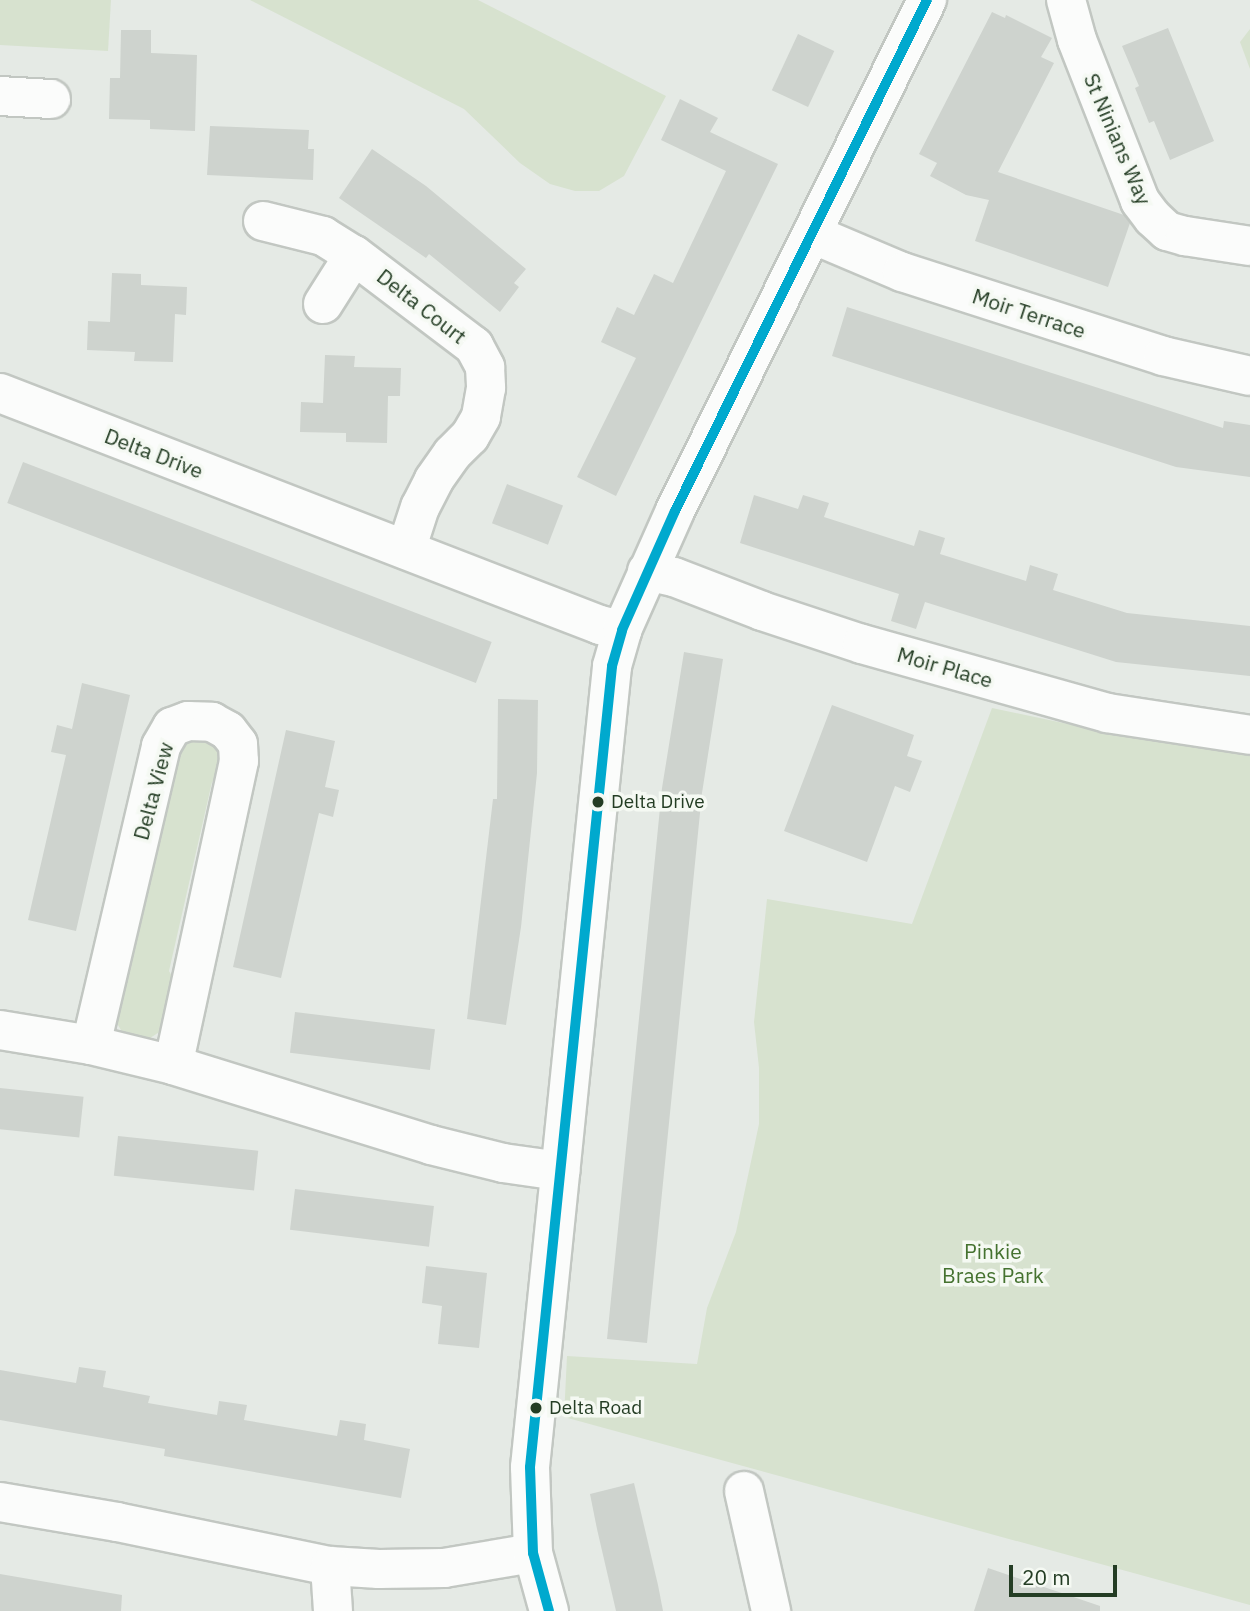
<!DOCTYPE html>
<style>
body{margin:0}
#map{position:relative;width:1250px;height:1611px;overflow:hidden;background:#e5eae5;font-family:"IBM Plex Sans",sans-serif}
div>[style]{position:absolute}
.green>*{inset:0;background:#d7e2cf}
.building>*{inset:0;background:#ced3ce;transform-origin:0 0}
.roads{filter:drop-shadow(2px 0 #c2c7c2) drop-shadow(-2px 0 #c2c7c2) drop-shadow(0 2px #c2c7c2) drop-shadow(0 -2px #c2c7c2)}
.minor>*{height:38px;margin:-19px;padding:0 19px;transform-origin:19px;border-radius:19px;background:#fbfcfb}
.bus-1>*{height:10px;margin:-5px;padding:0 5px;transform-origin:5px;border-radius:5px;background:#00a9ce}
.dots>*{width:19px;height:19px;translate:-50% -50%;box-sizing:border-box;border:4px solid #f5f9f3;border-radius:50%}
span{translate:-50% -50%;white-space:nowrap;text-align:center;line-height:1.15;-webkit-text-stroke:7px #f5f9f3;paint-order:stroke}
.bus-label{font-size:19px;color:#243d24}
.left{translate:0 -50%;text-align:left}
.street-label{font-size:21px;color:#243d24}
.park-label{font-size:21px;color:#457230}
.scale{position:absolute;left:1009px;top:1565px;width:108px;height:32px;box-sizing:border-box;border:4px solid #243d24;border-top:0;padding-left:9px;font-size:21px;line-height:24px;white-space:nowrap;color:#243d24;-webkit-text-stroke:5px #f5f9f3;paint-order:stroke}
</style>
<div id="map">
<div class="green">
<div style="clip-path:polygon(0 0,111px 0,108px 51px,0 45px)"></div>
<div style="clip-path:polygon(250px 0,478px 0,666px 96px,624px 176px,599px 191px,575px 191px,550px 184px,520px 163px,464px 109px)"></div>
<div style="clip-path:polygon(1250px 29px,1250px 69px,1240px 42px)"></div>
<div style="clip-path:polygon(992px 708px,1101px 731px,1250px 750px,1250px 1605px,564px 1417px,567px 1356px,697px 1364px,707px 1308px,736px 1232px,759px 1124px,759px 1068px,754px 1022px,767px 899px,912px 924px)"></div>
<div style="clip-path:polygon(190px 739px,213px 744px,221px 752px,225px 775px,212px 782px,169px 971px,177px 985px,167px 1027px,147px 1040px,124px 1035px,112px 1015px,119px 971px,131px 964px,172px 786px,165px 762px,170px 751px)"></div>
</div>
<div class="building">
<div style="clip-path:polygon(992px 12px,1005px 18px,1006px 15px,1052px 38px,1041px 57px,1054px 63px,998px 172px,1124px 215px,1130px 223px,1108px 287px,975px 241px,989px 200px,966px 195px,930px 176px,937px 163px,919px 154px)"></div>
<div style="clip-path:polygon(1168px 28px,1214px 141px,1170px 160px,1154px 121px,1149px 123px,1135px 88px,1139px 86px,1122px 46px)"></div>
<div style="clip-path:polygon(121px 30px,151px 30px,151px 53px,197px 55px,195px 131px,150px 129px,150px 120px,109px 119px,110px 78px,120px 78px)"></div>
<div style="left:798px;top:34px;width:40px;height:62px;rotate:25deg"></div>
<div style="clip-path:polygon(680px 99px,718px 118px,710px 132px,778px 164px,616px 496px,577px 477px,636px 358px,601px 342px,617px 307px,634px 315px,654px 274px,673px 283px,726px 171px,661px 140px)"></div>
<div style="clip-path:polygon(210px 126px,309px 130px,308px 149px,314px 149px,313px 180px,207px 175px)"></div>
<div style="clip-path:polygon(372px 149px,426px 186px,526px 269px,514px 283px,519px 287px,500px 312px,429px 254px,426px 258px,339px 198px)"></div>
<div style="clip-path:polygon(112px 273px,141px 274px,141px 285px,187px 287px,186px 315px,175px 314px,173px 362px,134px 361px,135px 352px,87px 350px,88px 321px,110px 322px)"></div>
<div style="clip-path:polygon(847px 307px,1223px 428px,1224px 421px,1250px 425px,1250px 477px,1176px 467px,832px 356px)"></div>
<div style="clip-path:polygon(325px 355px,355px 356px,354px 367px,401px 368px,400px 396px,388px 396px,387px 443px,346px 442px,346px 433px,300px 432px,301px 402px,323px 403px)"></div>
<div style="left:23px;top:462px;width:502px;height:44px;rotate:21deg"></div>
<div style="left:507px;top:484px;width:60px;height:42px;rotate:21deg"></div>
<div style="clip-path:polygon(754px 495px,798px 509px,803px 495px,829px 503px,824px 517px,914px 546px,919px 530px,945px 538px,940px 554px,1026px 581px,1030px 565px,1058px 574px,1053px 590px,1127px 613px,1250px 626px,1250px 676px,1116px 662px,925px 602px,916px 629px,891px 621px,899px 594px,740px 543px)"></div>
<div style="clip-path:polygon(684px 652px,723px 659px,702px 793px,647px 1343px,607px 1339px,662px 788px)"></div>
<div style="clip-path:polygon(82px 683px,130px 695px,76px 931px,28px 920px,66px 755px,51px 752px,57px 725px,72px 729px)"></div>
<div style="clip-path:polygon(498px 699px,538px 700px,537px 773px,521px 927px,506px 1025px,467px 1019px,493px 799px,497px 799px)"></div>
<div style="clip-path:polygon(832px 705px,914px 735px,907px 756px,922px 761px,910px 792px,895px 786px,867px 862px,784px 831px)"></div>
<div style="clip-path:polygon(286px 730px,335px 741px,325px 787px,339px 790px,333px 817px,319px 813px,281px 978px,233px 967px)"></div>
<div style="left:295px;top:1012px;width:141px;height:41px;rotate:7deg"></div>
<div style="left:0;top:1088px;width:84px;height:41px;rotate:6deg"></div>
<div style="left:118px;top:1136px;width:141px;height:40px;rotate:6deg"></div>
<div style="left:295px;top:1189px;width:140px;height:41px;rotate:7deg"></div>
<div style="clip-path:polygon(426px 1266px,487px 1273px,479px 1348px,438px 1344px,442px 1306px,422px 1303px)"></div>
<div style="clip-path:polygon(79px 1367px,106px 1371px,103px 1387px,150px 1396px,148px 1403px,217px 1415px,219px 1401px,247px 1405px,244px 1420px,337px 1436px,340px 1420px,366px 1424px,364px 1440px,410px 1449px,401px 1498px,164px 1456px,165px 1449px,0 1420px,0 1370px,76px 1383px)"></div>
<div style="clip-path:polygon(634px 1483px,658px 1585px,663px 1611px,616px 1611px,597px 1529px,590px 1494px)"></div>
<div style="clip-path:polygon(988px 1568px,1100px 1606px,1100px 1611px,974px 1611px)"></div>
<div style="clip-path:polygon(0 1574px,122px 1595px,121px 1611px,0 1611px)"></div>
</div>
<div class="roads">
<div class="minor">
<div style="left:1066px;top:0;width:41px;rotate:74.6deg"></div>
<div style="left:1077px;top:40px;width:173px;rotate:68.6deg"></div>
<div style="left:1140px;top:201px;width:21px;rotate:53deg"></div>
<div style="left:1153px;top:218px;width:19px;rotate:43deg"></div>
<div style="left:1167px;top:231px;width:19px;rotate:16deg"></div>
<div style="left:1185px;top:236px;width:66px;rotate:8.7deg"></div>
<div style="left:0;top:96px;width:51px;rotate:3.4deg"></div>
<div style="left:263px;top:221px;width:62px;rotate:14deg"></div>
<div style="left:323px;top:236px;width:36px;rotate:32deg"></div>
<div style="left:354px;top:255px;width:151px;rotate:37.2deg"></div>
<div style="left:474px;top:346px;width:24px;rotate:62deg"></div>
<div style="left:485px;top:367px;width:21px;rotate:87deg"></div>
<div style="left:486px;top:388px;width:29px;rotate:100deg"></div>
<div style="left:481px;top:417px;width:22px;rotate:120deg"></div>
<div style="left:470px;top:436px;width:25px;rotate:135deg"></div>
<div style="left:452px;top:454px;width:32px;rotate:125deg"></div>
<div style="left:434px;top:480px;width:30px;rotate:117deg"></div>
<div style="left:420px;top:507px;width:45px;rotate:108deg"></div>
<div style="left:812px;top:234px;width:98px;rotate:22.9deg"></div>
<div style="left:902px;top:272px;width:274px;rotate:17.8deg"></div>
<div style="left:1163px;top:356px;width:89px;rotate:12.9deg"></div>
<div style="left:323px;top:304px;width:58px;rotate:-57.7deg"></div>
<div style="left:0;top:393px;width:643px;rotate:21.14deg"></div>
<div style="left:600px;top:625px;width:23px;rotate:13deg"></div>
<div style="left:647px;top:571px;width:28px;rotate:13deg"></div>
<div style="left:674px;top:577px;width:94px;rotate:21.1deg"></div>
<div style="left:762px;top:611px;width:105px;rotate:18.3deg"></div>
<div style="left:862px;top:644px;width:255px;rotate:15.7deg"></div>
<div style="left:1107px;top:713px;width:145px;rotate:8.7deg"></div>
<div style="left:0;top:1030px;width:92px;rotate:9.4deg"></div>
<div style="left:91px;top:1045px;width:84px;rotate:13.7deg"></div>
<div style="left:173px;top:1065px;width:270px;rotate:17.2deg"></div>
<div style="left:431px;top:1145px;width:74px;rotate:14deg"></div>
<div style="left:503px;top:1163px;width:58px;rotate:8deg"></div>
<div style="left:91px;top:1045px;width:307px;rotate:-76.8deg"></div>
<div style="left:161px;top:746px;width:22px;rotate:-60deg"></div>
<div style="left:172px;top:727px;width:17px;rotate:-21deg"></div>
<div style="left:188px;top:721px;width:24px;rotate:2deg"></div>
<div style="left:212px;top:722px;width:18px;rotate:29deg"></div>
<div style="left:228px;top:731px;width:16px;rotate:52deg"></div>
<div style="left:238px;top:744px;width:17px;rotate:87deg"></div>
<div style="left:239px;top:761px;width:311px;rotate:102.2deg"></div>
<div style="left:744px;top:1491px;width:123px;rotate:77.3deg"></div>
<div style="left:0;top:1502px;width:119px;rotate:9.7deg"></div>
<div style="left:117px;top:1522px;width:217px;rotate:11.7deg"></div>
<div style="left:330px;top:1566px;width:49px;rotate:3.5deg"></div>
<div style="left:379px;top:1569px;width:65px;rotate:-0.9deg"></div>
<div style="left:444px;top:1568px;width:90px;rotate:-9.6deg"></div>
<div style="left:330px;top:1566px;width:45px;rotate:86.2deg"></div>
<div style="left:549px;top:1611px;width:60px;rotate:-105.4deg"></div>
<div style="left:533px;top:1553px;width:86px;rotate:-92deg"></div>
<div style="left:530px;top:1467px;width:805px;rotate:-84.15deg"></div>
<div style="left:612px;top:666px;width:37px;rotate:-74deg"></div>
<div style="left:622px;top:630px;width:130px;rotate:-66deg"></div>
<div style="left:675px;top:511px;width:570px;rotate:-63.75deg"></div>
</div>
</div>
<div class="bus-1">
<div style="left:549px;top:1611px;width:60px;rotate:-105.4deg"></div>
<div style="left:533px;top:1553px;width:86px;rotate:-92deg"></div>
<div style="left:530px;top:1467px;width:805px;rotate:-84.15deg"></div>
<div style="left:612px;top:666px;width:37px;rotate:-74deg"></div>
<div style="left:622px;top:630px;width:130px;rotate:-66deg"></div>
<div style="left:675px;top:511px;width:570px;rotate:-63.75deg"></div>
</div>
<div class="dots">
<div style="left:598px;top:802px;background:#243d24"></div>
<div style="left:536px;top:1408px;background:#243d24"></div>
</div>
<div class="bus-label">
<span class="left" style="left:611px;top:802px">Delta Drive</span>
<span class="left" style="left:549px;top:1408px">Delta Road</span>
</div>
<div class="street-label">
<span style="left:1118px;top:139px;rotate:67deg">St Ninians Way</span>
<span style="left:422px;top:306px;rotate:38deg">Delta Court</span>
<span style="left:1029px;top:313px;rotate:18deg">Moir Terrace</span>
<span style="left:154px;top:453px;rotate:21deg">Delta Drive</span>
<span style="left:945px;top:667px;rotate:16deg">Moir Place</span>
<span style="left:153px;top:791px;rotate:-75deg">Delta View</span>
</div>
<div class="park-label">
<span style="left:993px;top:1263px">Pinkie<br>Braes Park</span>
</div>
<div class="scale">20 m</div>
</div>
